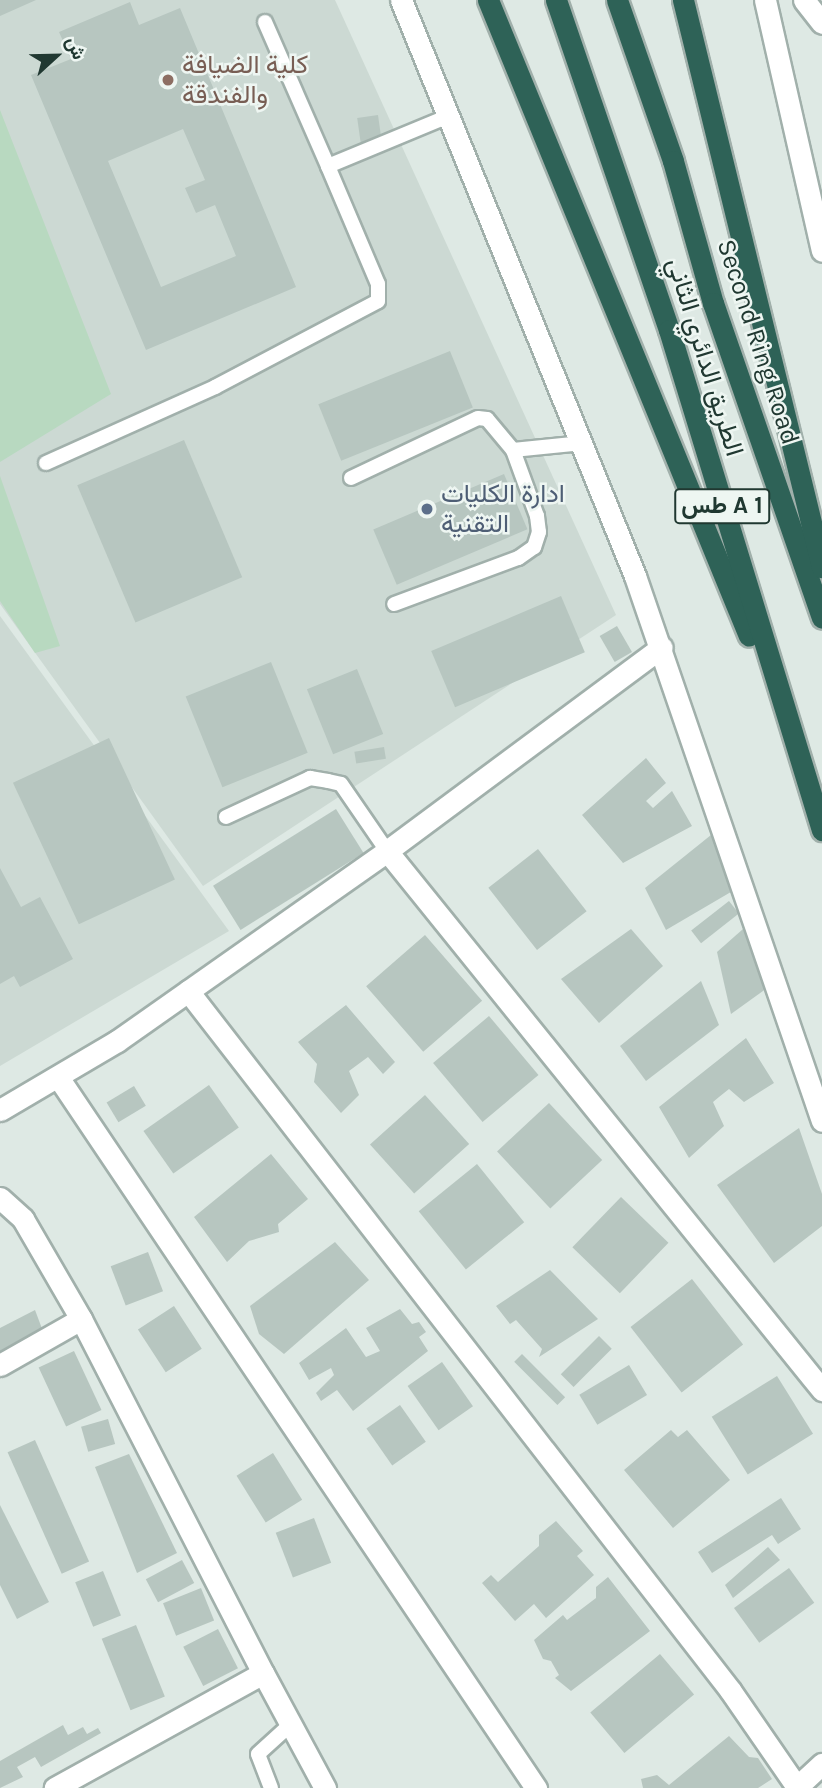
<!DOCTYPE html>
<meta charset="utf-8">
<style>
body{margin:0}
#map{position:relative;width:822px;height:1788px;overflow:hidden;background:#dee9e4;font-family:Karla,Vazirmatn,sans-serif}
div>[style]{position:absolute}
.built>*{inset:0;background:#ccd9d3}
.green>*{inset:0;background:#b8d9c0}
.building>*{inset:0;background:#b7c6c0;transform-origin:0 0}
.roads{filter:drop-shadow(2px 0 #a1b0ab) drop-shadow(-2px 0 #a1b0ab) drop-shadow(0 2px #a1b0ab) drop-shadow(0 -2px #a1b0ab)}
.lane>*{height:14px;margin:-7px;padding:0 7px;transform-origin:7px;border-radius:7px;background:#fff}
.street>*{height:21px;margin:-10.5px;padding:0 10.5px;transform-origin:10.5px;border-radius:10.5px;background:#fff}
.secondary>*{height:21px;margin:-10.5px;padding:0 10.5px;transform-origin:10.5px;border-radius:10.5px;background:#fff}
.highway>*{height:21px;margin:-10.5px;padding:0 10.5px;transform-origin:10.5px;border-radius:10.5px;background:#2e6257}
.dots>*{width:19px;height:19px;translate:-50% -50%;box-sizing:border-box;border:4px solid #eef6f2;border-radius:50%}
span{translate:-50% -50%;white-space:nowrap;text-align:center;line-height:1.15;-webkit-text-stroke:5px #eef6f2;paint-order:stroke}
.shield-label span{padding:2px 5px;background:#eef6f2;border:2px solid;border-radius:5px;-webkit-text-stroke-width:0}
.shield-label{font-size:24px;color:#203831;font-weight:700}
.education-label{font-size:26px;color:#785e54}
.left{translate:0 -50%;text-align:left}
.street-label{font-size:26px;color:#203831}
.service-label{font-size:26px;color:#4e5e75}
.north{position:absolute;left:21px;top:21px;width:70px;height:70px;-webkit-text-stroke:5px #eef6f2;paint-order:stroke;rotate:68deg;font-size:19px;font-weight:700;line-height:28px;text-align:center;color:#203831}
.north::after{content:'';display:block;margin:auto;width:24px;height:32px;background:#203831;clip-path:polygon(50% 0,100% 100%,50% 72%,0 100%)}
</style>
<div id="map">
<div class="built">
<div style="clip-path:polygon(0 0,335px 0,616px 615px,203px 886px,0 604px)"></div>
<div style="clip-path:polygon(0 616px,229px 931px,0 1066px)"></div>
</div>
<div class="green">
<div style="clip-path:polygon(0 110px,111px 394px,0 462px)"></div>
<div style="clip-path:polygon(0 476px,60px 646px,35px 653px,0 601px)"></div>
</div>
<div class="building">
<div style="clip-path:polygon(0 0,36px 0,0 16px)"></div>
<div style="clip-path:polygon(evenodd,130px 2px,139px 25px,180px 8px,296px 287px,146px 350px,31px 75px,71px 59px,59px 32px,130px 2px,183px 129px,205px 180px,185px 188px,196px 213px,215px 205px,236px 256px,161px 287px,108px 161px,183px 129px)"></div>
<div style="left:378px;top:115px;width:27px;height:21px;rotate:82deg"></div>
<div style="left:450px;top:351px;width:61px;height:142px;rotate:68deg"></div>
<div style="left:184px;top:440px;width:149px;height:116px;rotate:67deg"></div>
<div style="left:504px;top:474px;width:60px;height:142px;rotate:67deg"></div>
<div style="left:561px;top:596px;width:61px;height:141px;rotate:67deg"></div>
<div style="left:617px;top:626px;width:30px;height:20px;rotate:60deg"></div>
<div style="left:271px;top:662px;width:98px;height:92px;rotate:68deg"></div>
<div style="left:357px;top:669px;width:70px;height:54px;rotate:68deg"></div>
<div style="left:109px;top:738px;width:156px;height:106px;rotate:65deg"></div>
<div style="left:384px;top:747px;width:12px;height:30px;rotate:81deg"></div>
<div style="clip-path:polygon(646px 758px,666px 783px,646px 801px,653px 808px,672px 791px,692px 826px,623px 863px,582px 815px)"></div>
<div style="left:336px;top:809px;width:52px;height:145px;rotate:58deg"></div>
<div style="clip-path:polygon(711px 835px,736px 889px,666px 930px,645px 888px)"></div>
<div style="left:538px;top:849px;width:79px;height:63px;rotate:52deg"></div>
<div style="clip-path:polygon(0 868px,21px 907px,40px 897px,73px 959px,20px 987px,14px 976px,0 984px)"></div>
<div style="left:729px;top:901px;width:16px;height:48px;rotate:52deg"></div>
<div style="clip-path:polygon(631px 929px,663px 966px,599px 1023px,561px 979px)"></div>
<div style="clip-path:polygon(743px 929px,767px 988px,731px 1014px,717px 952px)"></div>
<div style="left:425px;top:935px;width:87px;height:78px;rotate:49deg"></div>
<div style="clip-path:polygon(701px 981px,719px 1025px,646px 1081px,620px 1046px)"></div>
<div style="clip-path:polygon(346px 1005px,395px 1062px,383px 1074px,368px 1057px,349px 1071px,359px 1095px,341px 1113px,314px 1082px,317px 1064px,298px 1042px)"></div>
<div style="left:489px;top:1016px;width:77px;height:73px;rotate:50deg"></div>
<div style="clip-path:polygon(746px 1038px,774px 1083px,744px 1102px,729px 1089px,719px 1097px,713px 1102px,724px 1126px,689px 1158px,659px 1107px)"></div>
<div style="left:209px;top:1085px;width:52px;height:80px;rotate:55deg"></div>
<div style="left:134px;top:1086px;width:23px;height:32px;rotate:59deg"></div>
<div style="left:425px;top:1095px;width:66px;height:74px;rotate:48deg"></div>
<div style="left:549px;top:1103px;width:78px;height:71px;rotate:47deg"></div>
<div style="clip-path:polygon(799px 1128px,822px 1194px,822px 1226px,774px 1263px,717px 1185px)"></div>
<div style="clip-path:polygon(271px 1154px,308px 1199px,278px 1224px,279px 1232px,249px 1241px,227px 1262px,194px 1217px)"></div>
<div style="left:477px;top:1164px;width:75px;height:75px;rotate:51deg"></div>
<div style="left:621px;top:1197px;width:66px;height:70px;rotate:44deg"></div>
<div style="clip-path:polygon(335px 1242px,369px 1280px,284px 1354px,259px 1334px,250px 1306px)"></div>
<div style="left:148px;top:1252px;width:42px;height:40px;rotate:69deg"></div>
<div style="clip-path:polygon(550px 1270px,598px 1319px,539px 1357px,542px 1349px,516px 1320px,510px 1324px,496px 1306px)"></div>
<div style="left:692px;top:1279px;width:83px;height:78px;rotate:52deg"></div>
<div style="left:174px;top:1306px;width:51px;height:43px;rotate:57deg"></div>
<div style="clip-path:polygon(400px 1309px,412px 1324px,419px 1322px,426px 1332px,419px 1337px,428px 1351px,353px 1411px,337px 1390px,321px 1401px,316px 1393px,334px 1375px,331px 1368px,309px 1380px,299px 1363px,346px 1328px,366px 1357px,380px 1351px,366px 1328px)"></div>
<div style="clip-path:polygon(35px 1310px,44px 1334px,0 1358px,0 1328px)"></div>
<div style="left:599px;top:1336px;width:18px;height:54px;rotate:45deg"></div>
<div style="left:74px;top:1351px;width:65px;height:39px;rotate:65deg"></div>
<div style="left:522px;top:1354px;width:61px;height:11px;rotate:45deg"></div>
<div style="left:442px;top:1362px;width:54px;height:42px;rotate:55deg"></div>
<div style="left:629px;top:1365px;width:35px;height:58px;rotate:59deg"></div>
<div style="left:777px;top:1376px;width:68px;height:77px;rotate:58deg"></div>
<div style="left:400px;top:1405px;width:45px;height:41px;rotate:55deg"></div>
<div style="left:108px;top:1419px;width:26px;height:28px;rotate:74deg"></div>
<div style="clip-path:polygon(671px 1430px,678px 1437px,687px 1430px,730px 1480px,673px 1528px,624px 1470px)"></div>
<div style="left:35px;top:1440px;width:133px;height:30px;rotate:66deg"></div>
<div style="left:273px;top:1453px;width:55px;height:43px;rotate:58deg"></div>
<div style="clip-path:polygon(129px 1454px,177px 1553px,137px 1573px,95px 1467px)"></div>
<div style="clip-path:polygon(781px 1498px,801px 1529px,778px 1544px,772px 1535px,712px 1573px,698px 1552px)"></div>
<div style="clip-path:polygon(0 1505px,49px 1602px,17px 1619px,0 1585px)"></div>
<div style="left:314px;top:1518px;width:48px;height:41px;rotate:69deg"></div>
<div style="clip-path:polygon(556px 1521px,583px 1551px,577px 1556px,594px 1575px,546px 1618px,534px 1604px,515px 1621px,482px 1583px,491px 1575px,498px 1582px,539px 1546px,539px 1535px)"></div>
<div style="clip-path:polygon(768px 1547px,780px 1560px,733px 1598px,725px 1585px)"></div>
<div style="left:182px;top:1560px;width:26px;height:41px;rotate:62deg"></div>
<div style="left:789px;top:1568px;width:43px;height:68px;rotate:54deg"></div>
<div style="left:103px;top:1571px;width:48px;height:30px;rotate:68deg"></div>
<div style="clip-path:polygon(608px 1577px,650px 1631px,571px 1691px,555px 1678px,559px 1675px,551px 1661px,543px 1659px,534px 1640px,563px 1615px,567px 1620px,596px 1598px,596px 1587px)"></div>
<div style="left:201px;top:1588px;width:35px;height:41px;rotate:68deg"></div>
<div style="left:136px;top:1625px;width:77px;height:37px;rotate:68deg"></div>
<div style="left:218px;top:1629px;width:44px;height:39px;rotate:63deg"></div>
<div style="left:660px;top:1654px;width:53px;height:91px;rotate:50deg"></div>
<div style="clip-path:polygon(63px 1725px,68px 1735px,83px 1727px,87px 1734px,98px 1728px,101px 1733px,41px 1767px,35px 1757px,17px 1767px,23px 1777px,0 1788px,0 1761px)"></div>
<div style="clip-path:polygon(729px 1736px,749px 1757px,758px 1758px,772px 1779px,758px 1788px,643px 1788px,641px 1779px,657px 1775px,669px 1785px)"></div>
</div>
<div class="roads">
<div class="lane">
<div style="left:265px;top:22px;width:157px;rotate:66.4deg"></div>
<div style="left:513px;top:450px;width:70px;rotate:-5.7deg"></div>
<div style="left:46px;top:463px;width:185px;rotate:-24.2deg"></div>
<div style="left:215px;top:387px;width:184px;rotate:-27.8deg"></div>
<div style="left:378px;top:301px;width:17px;rotate:-90deg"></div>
<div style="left:378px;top:284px;width:128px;rotate:-113deg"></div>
<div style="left:328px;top:166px;width:131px;rotate:-22.5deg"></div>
<div style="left:351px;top:478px;width:140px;rotate:-25.3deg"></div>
<div style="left:478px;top:418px;width:9px;rotate:6deg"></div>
<div style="left:487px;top:419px;width:40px;rotate:50deg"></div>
<div style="left:513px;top:450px;width:70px;rotate:70deg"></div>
<div style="left:537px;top:516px;width:16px;rotate:83deg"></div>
<div style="left:539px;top:532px;width:16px;rotate:108deg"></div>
<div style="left:534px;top:547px;width:19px;rotate:145deg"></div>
<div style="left:518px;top:558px;width:132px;rotate:159.6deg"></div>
<div style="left:226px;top:817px;width:93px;rotate:-24.9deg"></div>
<div style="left:310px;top:778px;width:18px;rotate:9deg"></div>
<div style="left:328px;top:781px;width:13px;rotate:13deg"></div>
<div style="left:341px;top:784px;width:81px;rotate:55.5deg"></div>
<div style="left:271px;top:1788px;width:36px;rotate:-111deg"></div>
<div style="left:258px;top:1754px;width:45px;rotate:-42.3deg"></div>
</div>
<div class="street">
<div style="left:401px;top:0;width:622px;rotate:67.89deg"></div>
<div style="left:635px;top:576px;width:576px;rotate:71.06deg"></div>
<div style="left:765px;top:0;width:257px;rotate:77.2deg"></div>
<div style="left:804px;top:0;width:29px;rotate:52deg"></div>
<div style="left:387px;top:851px;width:693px;rotate:51.09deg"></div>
<div style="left:188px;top:991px;width:885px;rotate:52.21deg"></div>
<div style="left:730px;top:1690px;width:118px;rotate:55.4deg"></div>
<div style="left:797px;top:1787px;width:34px;rotate:-43deg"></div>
<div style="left:58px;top:1077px;width:857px;rotate:56.09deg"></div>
<div style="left:0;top:1110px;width:136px;rotate:-30.5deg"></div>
<div style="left:117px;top:1041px;width:330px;rotate:-35.1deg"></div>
<div style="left:387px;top:851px;width:342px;rotate:-36.6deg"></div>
<div style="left:0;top:1365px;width:93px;rotate:-29.6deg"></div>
<div style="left:263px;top:1673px;width:131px;rotate:61.7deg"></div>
</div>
<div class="secondary">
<div style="left:0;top:1198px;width:31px;rotate:42deg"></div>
<div style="left:23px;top:1219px;width:116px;rotate:59.9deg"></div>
<div style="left:81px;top:1319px;width:398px;rotate:62.8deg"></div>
<div style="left:263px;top:1673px;width:238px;rotate:151.1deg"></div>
</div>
<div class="highway">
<div style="left:488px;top:0;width:687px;rotate:67.69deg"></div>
<div style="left:556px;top:0;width:349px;rotate:71.1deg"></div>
<div style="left:669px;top:330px;width:523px;rotate:72.99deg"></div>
<div style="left:617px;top:0;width:170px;rotate:70.8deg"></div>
<div style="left:673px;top:161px;width:148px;rotate:74.3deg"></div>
<div style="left:713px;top:303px;width:333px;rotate:70.9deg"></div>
<div style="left:683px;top:0;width:584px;rotate:76.23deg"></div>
</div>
</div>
<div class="dots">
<div style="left:168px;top:80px;background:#8d6e63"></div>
<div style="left:427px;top:509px;background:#5c6f8a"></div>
</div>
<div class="shield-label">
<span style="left:722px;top:506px">طس A 1</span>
</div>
<div class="education-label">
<span class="left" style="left:182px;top:80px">كلية الضيافة<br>والفندقة</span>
</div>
<div class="street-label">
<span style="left:758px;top:342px;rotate:72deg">Second Ring Road</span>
<span style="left:705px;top:357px;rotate:73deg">الطريق الدائري الثاني</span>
</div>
<div class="service-label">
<span class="left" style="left:441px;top:509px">ادارة الكليات<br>التقنية</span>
</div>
<div class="north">ش</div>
</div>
